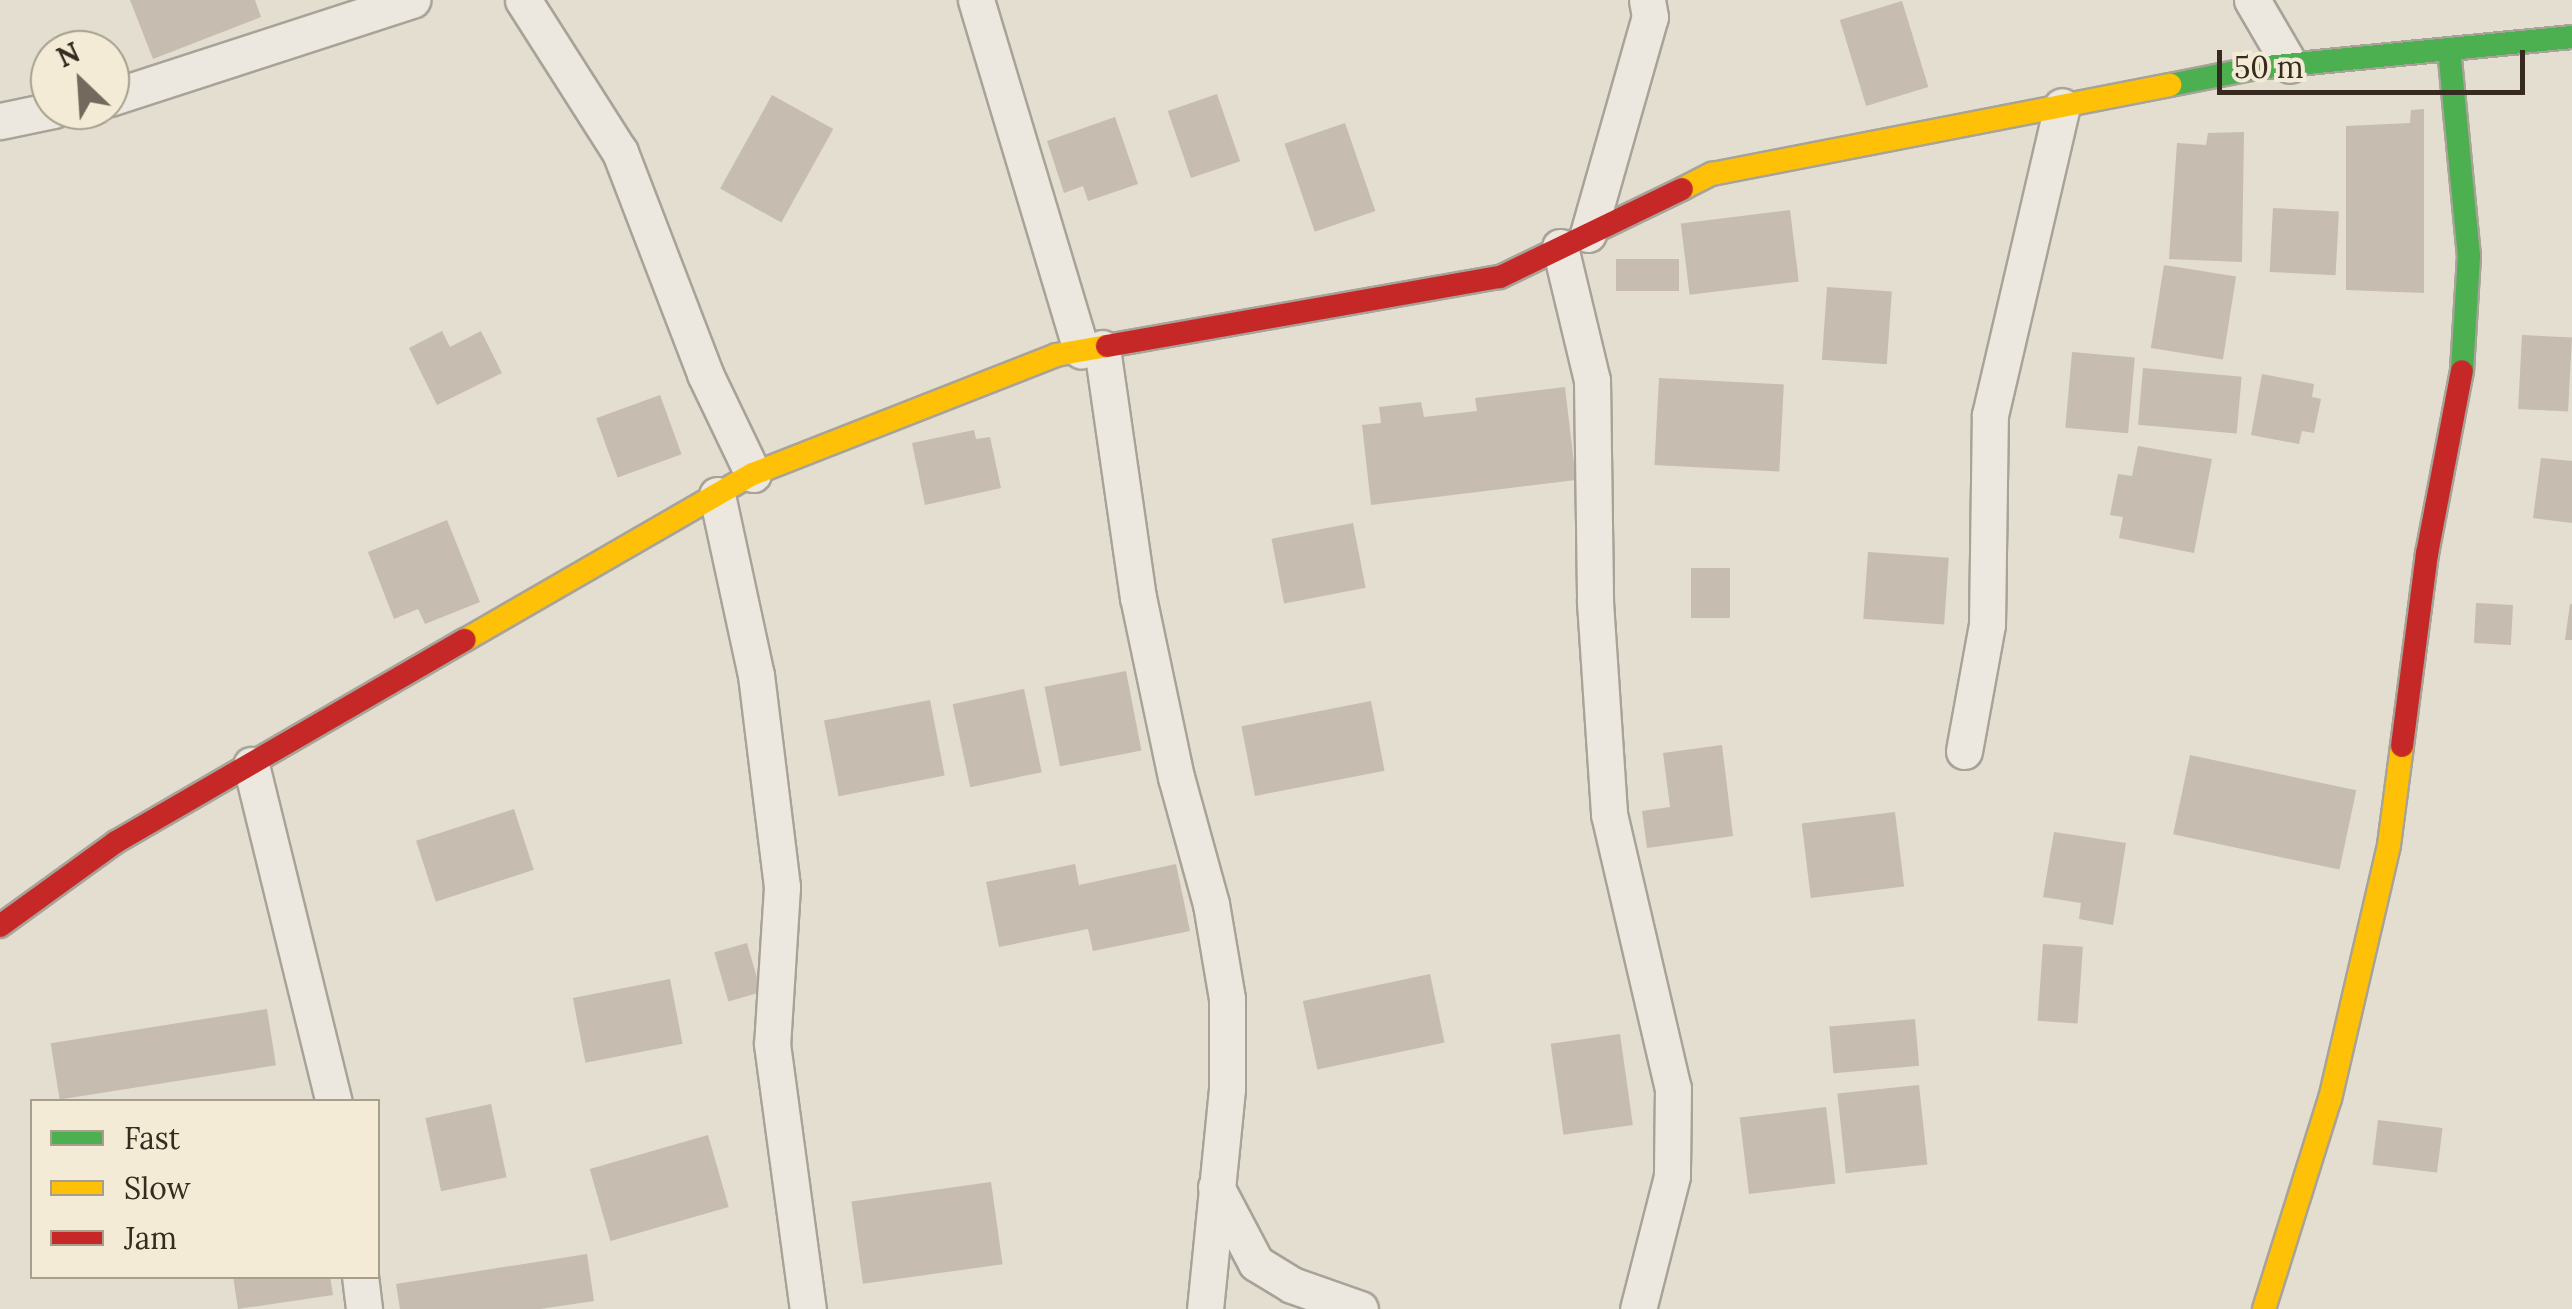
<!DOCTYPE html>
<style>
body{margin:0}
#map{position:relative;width:2572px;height:1309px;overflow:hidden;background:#e3decf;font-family:Lora,serif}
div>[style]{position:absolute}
.building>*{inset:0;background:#c6bcb0;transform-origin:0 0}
.roads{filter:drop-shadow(2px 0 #a8a398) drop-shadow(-2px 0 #a8a398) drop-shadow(0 2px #a8a398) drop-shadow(0 -2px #a8a398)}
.street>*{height:35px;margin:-17.5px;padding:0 17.5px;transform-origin:17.5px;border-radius:17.5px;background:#ece8e0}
.fast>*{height:22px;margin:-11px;padding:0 11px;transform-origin:11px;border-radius:11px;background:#4caf50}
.slow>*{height:22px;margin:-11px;padding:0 11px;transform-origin:11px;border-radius:11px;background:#ffc107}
.jam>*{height:22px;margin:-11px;padding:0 11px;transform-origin:11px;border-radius:11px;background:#c62828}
span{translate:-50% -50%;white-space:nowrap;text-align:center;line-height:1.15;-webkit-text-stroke:8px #f3ebd6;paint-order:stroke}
.legend{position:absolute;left:30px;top:1099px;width:350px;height:180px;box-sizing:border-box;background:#f3ebd6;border:2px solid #a89e8d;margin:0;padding:12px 18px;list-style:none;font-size:30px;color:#372b20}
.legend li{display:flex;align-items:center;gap:20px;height:50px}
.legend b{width:50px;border:2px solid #a89e8d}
.north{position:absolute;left:30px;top:30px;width:100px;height:100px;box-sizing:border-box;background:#f3ebd6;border:2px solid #a89e8d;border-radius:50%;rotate:335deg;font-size:28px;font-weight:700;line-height:40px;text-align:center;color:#372b20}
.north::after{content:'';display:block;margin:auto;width:35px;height:45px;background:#736a5d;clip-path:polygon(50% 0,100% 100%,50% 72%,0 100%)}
.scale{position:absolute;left:2217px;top:50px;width:308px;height:45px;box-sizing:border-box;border:5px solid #372b20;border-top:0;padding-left:12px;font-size:30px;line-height:35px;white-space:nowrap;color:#372b20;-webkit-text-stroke:8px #f3ebd6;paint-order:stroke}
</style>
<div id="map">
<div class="building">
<div style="clip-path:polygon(130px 0,255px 0,261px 17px,153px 59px)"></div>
<div style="left:1902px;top:1px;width:90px;height:65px;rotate:73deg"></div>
<div style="left:1217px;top:94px;width:71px;height:52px;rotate:71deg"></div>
<div style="left:772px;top:95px;width:70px;height:107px;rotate:29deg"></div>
<div style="clip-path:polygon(2424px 109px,2424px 293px,2346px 290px,2346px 126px,2410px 123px,2411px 110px)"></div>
<div style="clip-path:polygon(1115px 117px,1138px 184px,1088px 201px,1083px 186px,1064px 193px,1047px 141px)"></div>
<div style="left:1345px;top:123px;width:93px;height:64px;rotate:71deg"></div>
<div style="clip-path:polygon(2244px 132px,2242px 262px,2169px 259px,2177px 143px,2206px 145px,2208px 133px)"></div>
<div style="left:2273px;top:208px;width:66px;height:64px;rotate:3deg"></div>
<div style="left:1790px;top:210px;width:72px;height:110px;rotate:83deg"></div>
<div style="left:1616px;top:259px;width:63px;height:32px"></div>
<div style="left:2164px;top:265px;width:73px;height:84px;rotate:9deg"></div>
<div style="left:1827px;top:287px;width:65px;height:73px;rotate:4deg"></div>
<div style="clip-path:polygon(442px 331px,450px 347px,481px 331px,502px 373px,437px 405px,409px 348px)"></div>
<div style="left:2522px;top:335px;width:50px;height:74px;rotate:3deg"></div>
<div style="left:2072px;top:352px;width:63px;height:76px;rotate:5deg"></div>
<div style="left:2143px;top:368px;width:99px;height:57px;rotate:5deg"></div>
<div style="clip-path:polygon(2262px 374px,2314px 384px,2312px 397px,2321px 399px,2314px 433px,2302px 431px,2299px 444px,2251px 435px)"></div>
<div style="left:1659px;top:378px;width:125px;height:87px;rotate:3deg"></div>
<div style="clip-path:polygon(1565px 387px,1576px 480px,1371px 505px,1362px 425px,1381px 423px,1379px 407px,1421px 402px,1424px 417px,1477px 411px,1475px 398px)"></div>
<div style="left:660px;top:395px;width:63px;height:68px;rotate:70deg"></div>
<div style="clip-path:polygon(974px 430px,976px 439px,990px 437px,1001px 488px,925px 505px,912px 443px)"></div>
<div style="clip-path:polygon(2138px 446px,2212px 459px,2194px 553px,2119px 538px,2123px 517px,2110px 515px,2118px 474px,2132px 476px)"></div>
<div style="clip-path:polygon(2541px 458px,2572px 461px,2572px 523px,2533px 518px)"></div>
<div style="clip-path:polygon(447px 520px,480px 602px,425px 624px,418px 609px,394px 619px,368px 552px)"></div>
<div style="left:1353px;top:523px;width:66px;height:83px;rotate:79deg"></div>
<div style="left:1868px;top:552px;width:81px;height:67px;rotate:4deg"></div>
<div style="left:1691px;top:568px;width:39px;height:50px"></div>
<div style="left:2476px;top:603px;width:37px;height:40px;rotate:3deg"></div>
<div style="clip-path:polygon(2570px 604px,2572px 604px,2572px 640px,2565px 640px)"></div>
<div style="left:1126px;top:671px;width:81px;height:83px;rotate:79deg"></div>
<div style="left:1024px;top:689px;width:85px;height:73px;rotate:78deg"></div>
<div style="left:930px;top:700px;width:77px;height:108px;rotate:79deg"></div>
<div style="left:1371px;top:701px;width:71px;height:132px;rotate:79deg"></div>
<div style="clip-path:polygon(1722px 745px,1733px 836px,1647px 848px,1642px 811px,1670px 807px,1663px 753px)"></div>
<div style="left:2190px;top:755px;width:170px;height:81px;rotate:12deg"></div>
<div style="left:514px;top:809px;width:64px;height:103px;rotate:72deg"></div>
<div style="left:1895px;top:812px;width:75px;height:94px;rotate:83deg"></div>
<div style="clip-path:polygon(2054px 832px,2126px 843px,2113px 925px,2079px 919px,2081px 903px,2043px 897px)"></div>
<div style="clip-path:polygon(1075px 864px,1079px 885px,1176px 864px,1190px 931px,1093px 951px,1088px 929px,999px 947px,986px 882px)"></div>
<div style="left:747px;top:943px;width:51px;height:34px;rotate:74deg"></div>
<div style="left:2043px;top:944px;width:40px;height:77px;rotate:4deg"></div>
<div style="left:1430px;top:974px;width:70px;height:130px;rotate:78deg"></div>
<div style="left:670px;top:979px;width:66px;height:99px;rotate:79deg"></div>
<div style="left:267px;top:1009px;width:57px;height:219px;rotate:81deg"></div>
<div style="left:1915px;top:1019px;width:47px;height:86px;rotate:85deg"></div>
<div style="left:1620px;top:1034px;width:92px;height:70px;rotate:82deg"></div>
<div style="left:1919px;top:1085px;width:80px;height:82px;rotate:84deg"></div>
<div style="left:491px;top:1104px;width:75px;height:67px;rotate:78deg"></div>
<div style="left:1826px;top:1107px;width:77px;height:87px;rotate:83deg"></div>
<div style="left:2378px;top:1120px;width:65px;height:45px;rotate:7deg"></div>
<div style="left:708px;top:1135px;width:75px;height:123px;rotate:74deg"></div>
<div style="left:991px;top:1182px;width:83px;height:141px;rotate:82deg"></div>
<div style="clip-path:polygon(587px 1254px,594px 1301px,540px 1309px,400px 1309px,396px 1284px)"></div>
<div style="clip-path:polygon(233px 1276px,330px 1276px,333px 1295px,238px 1309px)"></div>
</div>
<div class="roads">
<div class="street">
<div style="left:523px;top:0;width:180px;rotate:57.5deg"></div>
<div style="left:620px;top:152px;width:238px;rotate:69deg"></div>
<div style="left:705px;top:374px;width:111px;rotate:64.4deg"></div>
<div style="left:976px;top:0;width:366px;rotate:73.3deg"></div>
<div style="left:2252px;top:0;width:75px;rotate:59.7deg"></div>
<div style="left:110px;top:98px;width:318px;rotate:-18deg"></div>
<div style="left:0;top:121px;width:54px;rotate:-11.7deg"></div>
<div style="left:1588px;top:234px;width:226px;rotate:-74.1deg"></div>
<div style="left:1650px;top:17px;width:17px;rotate:-100deg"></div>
<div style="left:1560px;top:247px;width:137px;rotate:76.5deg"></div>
<div style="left:1592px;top:380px;width:222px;rotate:89.2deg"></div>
<div style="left:1595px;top:602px;width:212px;rotate:86.2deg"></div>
<div style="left:1609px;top:814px;width:281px;rotate:76.9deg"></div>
<div style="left:1673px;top:1088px;width:88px;rotate:90.7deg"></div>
<div style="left:1672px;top:1176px;width:137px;rotate:104.3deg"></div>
<div style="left:1102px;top:348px;width:252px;rotate:81.8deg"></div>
<div style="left:1138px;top:597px;width:184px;rotate:78.1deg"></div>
<div style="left:1176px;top:777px;width:132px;rotate:74.6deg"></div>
<div style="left:1211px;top:904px;width:96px;rotate:80.4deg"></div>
<div style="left:1227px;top:999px;width:90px;rotate:90deg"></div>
<div style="left:1227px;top:1089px;width:221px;rotate:95.7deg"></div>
<div style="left:717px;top:495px;width:184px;rotate:77.8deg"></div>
<div style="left:756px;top:675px;width:214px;rotate:83deg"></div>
<div style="left:782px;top:887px;width:157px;rotate:93.6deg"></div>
<div style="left:772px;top:1044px;width:267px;rotate:82.3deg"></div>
<div style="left:1964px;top:751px;width:128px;rotate:-79.7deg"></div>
<div style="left:1987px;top:625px;width:210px;rotate:-89.2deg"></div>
<div style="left:1990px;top:415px;width:317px;rotate:-76.9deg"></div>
<div style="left:251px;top:765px;width:347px;rotate:76.2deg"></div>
<div style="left:1216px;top:1187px;width:86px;rotate:62.2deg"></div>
<div style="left:1256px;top:1263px;width:42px;rotate:31.4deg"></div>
<div style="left:1292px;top:1285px;width:72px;rotate:19.4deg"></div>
<div style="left:360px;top:1276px;width:33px;rotate:83deg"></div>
</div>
<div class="fast">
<div style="left:2449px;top:49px;width:208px;rotate:84.5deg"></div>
<div style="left:2469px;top:256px;width:115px;rotate:93.5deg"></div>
<div style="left:2170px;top:85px;width:88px;rotate:-11.2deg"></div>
<div style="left:2256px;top:68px;width:318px;rotate:-5.6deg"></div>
</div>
<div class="slow">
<div style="left:1682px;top:189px;width:34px;rotate:-27deg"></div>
<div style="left:1712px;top:174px;width:467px;rotate:-11deg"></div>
<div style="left:465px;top:640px;width:332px;rotate:-30deg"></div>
<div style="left:753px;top:474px;width:326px;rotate:-21.4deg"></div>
<div style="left:1056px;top:355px;width:52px;rotate:-10deg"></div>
<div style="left:2264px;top:1309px;width:220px;rotate:-72.6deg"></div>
<div style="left:2330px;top:1099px;width:261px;rotate:-76.9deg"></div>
<div style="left:2389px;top:845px;width:100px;rotate:-82.5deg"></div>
</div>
<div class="jam">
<div style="left:1107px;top:346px;width:399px;rotate:-10deg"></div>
<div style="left:1500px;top:277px;width:202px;rotate:-25.8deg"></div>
<div style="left:2402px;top:746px;width:194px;rotate:-82.6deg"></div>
<div style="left:2427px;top:554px;width:186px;rotate:-79.2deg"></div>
<div style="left:0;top:926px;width:143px;rotate:-35.9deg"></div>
<div style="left:116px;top:842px;width:403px;rotate:-30.1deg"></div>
</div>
</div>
<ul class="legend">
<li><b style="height:12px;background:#4caf50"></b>Fast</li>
<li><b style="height:12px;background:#ffc107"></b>Slow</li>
<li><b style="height:12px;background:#c62828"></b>Jam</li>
</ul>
<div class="north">N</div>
<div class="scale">50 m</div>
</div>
